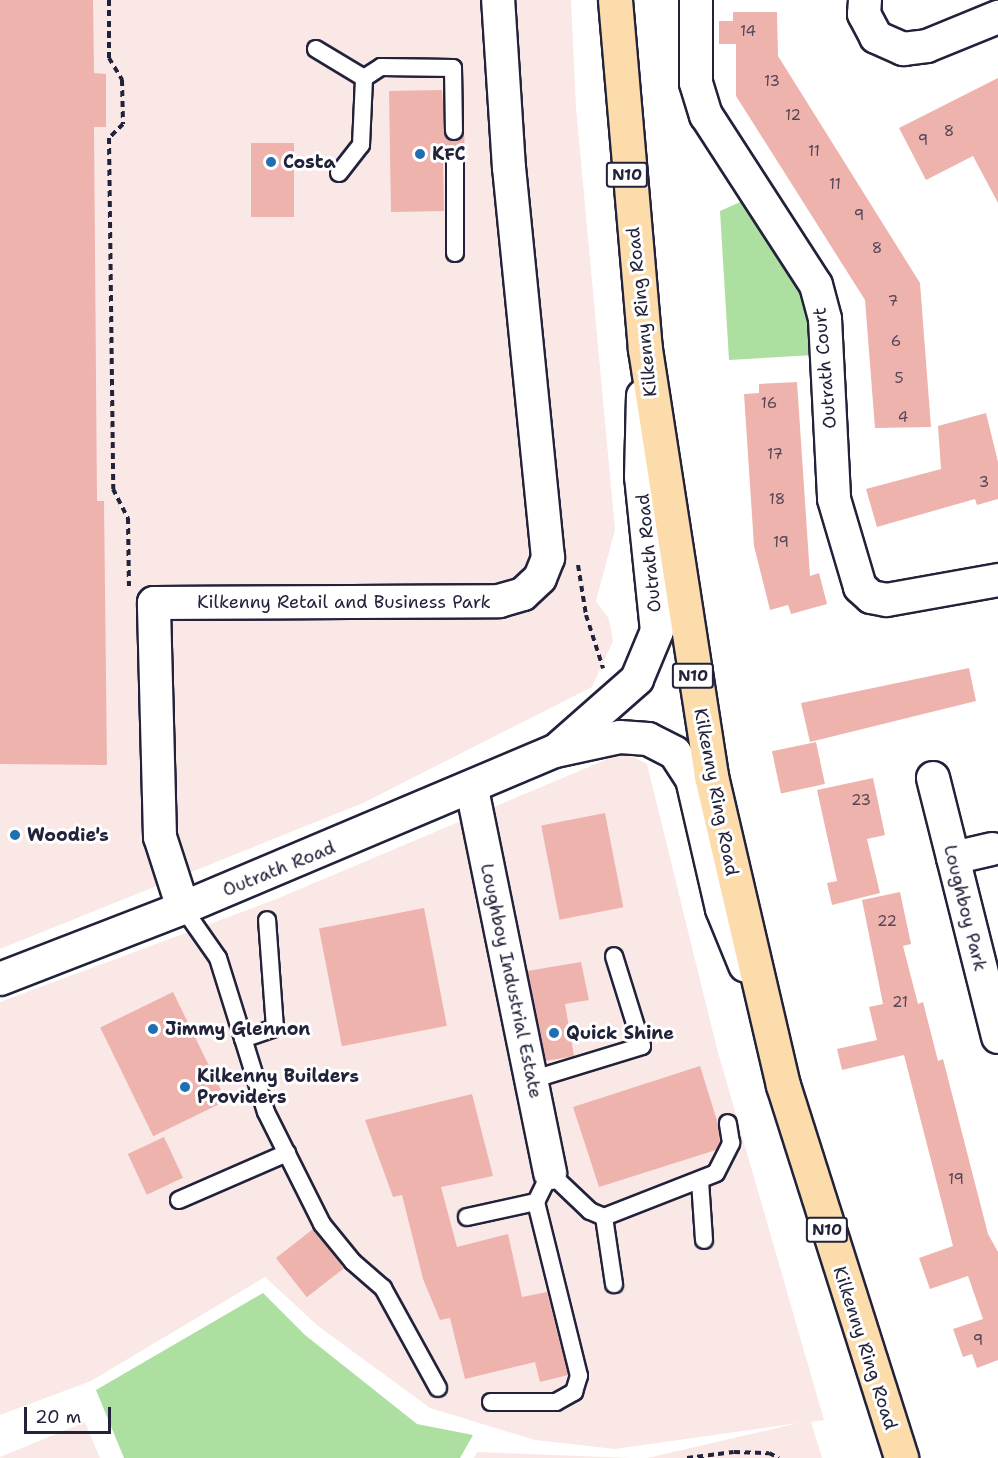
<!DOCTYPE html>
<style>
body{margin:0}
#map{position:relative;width:998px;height:1458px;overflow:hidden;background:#fff;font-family:"Shantell Sans",sans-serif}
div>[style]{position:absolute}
.built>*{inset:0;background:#fae8e6}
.green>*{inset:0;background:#addfa0}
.building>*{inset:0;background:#eeb3ad;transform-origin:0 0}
.path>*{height:4px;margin-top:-2px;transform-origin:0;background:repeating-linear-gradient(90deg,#22223b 0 6px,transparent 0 10.5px)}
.roads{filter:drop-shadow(2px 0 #22223b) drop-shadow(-2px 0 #22223b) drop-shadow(0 2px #22223b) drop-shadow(0 -2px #22223b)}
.service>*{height:16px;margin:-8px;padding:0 8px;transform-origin:8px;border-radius:8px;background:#fff}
.minor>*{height:32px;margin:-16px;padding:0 16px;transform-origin:16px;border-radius:16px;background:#fff}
.trunk>*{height:33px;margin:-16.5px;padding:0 16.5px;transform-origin:16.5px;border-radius:16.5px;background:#fddcac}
.dots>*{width:16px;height:16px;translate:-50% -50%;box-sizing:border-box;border:3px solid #fff;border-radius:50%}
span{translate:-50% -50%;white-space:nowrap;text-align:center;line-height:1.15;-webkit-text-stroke:6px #fff;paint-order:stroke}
.number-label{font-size:15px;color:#554658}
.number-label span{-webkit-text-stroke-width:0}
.shield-label span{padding:2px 4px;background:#fff;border:2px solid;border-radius:4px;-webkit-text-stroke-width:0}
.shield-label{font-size:16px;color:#22223b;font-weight:700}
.poi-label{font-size:18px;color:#22223b;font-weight:700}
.left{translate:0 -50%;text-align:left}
.street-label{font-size:18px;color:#22223b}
.scale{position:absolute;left:24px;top:1407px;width:87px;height:27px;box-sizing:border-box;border:3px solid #22223b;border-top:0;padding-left:8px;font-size:18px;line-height:21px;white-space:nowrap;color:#22223b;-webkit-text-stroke:4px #fff;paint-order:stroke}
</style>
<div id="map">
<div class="built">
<div style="clip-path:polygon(0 0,571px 0,576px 108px,615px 530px,596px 601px,609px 619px,613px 641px,592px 687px,363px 803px,0 949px)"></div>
<div style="clip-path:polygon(624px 752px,647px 764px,717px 1049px,824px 1420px,811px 1422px,822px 1458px,647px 1458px,799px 1423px,615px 1449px,535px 1440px,430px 1408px,318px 1326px,265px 1277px,91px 1381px,0 1415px,0 1002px,274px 900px)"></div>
<div style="clip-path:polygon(85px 1422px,100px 1458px,0 1458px,0 1457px)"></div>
<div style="clip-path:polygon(477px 1452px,632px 1458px,474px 1458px)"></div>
</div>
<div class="green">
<div style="clip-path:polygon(749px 198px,808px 296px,814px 355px,729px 360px,720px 211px)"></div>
<div style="clip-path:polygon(263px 1293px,305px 1335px,417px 1424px,473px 1435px,460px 1458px,124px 1458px,96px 1390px)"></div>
</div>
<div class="building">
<div style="clip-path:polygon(0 0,93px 0,94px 73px,106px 74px,106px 127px,94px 127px,97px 501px,104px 501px,107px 765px,0 764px)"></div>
<div style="clip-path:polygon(733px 12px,777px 12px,778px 56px,920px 283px,931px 427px,875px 428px,865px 300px,736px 96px,736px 44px,719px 44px,719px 21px,733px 21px)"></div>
<div style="clip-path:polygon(998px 78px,998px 203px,973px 156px,926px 180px,899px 128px)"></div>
<div style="clip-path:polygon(442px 90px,445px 136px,455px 141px,464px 131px,465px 154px,454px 147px,443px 158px,444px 211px,391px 212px,389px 91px)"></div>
<div style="left:251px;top:143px;width:43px;height:74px"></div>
<div style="clip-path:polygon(797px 382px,810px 576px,819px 573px,827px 604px,791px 614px,788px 605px,770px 610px,754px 546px,744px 394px,759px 393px,759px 384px)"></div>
<div style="clip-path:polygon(986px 413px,998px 462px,998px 499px,977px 505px,975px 499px,877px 527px,866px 489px,941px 469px,938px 426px)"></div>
<div style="clip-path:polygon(969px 668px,976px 701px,810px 742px,801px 703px)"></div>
<div style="left:816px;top:742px;width:43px;height:45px;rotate:78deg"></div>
<div style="clip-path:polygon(873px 778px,885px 835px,867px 839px,880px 893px,832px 905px,827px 883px,837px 881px,817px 790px)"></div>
<div style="left:605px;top:813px;width:96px;height:65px;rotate:79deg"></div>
<div style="clip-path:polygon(900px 892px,911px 944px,903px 946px,918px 1004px,923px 1002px,938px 1061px,943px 1059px,988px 1234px,998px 1252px,998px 1360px,977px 1368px,972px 1354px,963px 1357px,953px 1329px,983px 1319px,968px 1276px,930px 1289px,919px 1258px,953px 1246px,904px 1055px,842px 1070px,837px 1049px,877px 1040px,869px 1007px,883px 1004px,862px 900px)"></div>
<div style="left:424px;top:908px;width:120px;height:107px;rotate:79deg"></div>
<div style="clip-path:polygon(581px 962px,589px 1000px,565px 1004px,574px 1056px,546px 1061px,527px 971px)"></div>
<div style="left:173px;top:992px;width:121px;height:81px;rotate:64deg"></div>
<div style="clip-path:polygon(700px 1066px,718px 1124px,720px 1141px,716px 1150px,599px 1187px,573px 1107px)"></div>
<div style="clip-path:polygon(472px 1094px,493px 1176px,441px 1187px,457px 1247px,508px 1234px,522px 1297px,547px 1292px,568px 1375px,540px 1382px,535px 1362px,465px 1379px,450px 1318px,440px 1320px,423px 1279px,402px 1195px,393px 1197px,365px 1120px)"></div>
<div style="left:164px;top:1137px;width:45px;height:40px;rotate:65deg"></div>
<div style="left:313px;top:1229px;width:50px;height:47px;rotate:52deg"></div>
</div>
<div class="path">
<div style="left:109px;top:0;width:58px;rotate:90deg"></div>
<div style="left:109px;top:58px;width:26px;rotate:59deg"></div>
<div style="left:122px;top:80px;width:44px;rotate:88.7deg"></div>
<div style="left:123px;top:124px;width:20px;rotate:135deg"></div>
<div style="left:109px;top:138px;width:351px;rotate:89.3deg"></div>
<div style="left:113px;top:489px;width:33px;rotate:63deg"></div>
<div style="left:128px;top:518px;width:68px;rotate:89.2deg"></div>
<div style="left:578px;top:565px;width:51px;rotate:80.9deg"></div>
<div style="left:586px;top:615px;width:56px;rotate:72.2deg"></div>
<div style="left:687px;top:1458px;width:47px;rotate:-7.3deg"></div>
<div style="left:734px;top:1452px;width:35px;rotate:2deg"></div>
<div style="left:769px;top:1453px;width:11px;rotate:27deg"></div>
</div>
<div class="roads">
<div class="service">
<div style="left:316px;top:49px;width:56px;rotate:31.1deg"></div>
<div style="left:339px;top:173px;width:36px;rotate:-52deg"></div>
<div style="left:361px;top:145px;width:67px;rotate:-87.4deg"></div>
<div style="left:364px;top:78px;width:20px;rotate:-33deg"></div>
<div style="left:381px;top:67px;width:72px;rotate:0.8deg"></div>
<div style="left:453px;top:68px;width:63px;rotate:89.1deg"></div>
<div style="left:455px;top:253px;width:96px;rotate:-90deg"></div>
<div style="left:183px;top:908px;width:61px;rotate:55deg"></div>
<div style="left:218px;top:958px;width:161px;rotate:72.7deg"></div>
<div style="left:266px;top:1112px;width:125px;rotate:63.4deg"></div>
<div style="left:322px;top:1224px;width:49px;rotate:50.8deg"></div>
<div style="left:353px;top:1262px;width:40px;rotate:41deg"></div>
<div style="left:383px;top:1288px;width:114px;rotate:61.2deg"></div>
<div style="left:243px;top:1039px;width:34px;rotate:-19deg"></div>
<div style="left:275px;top:1028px;width:108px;rotate:-94.2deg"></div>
<div style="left:531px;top:1080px;width:116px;rotate:-17deg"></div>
<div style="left:642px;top:1046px;width:94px;rotate:-107.3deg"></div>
<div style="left:700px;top:1181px;width:59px;rotate:86.1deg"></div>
<div style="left:179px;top:1200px;width:118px;rotate:-23.5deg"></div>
<div style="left:467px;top:1217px;width:71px;rotate:-12.3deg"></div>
<div style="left:604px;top:1217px;width:68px;rotate:81.5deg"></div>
<div style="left:491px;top:1402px;width:65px"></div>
<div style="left:556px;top:1402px;width:21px;rotate:-29deg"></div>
<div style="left:574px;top:1392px;width:17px;rotate:-73deg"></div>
<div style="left:579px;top:1376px;width:179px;rotate:-103.9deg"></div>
<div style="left:536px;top:1202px;width:32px;rotate:-64deg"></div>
<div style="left:550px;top:1173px;width:55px;rotate:43.5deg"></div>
<div style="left:590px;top:1211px;width:15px;rotate:23deg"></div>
<div style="left:604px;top:1217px;width:120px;rotate:-21.4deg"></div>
<div style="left:716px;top:1173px;width:34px;rotate:-63deg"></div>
<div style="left:731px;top:1143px;width:20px;rotate:-99deg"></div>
</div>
<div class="minor">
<div style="left:696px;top:0;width:83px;rotate:90deg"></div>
<div style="left:696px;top:83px;width:34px;rotate:73deg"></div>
<div style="left:706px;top:115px;width:202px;rotate:57.1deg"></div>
<div style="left:816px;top:285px;width:35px;rotate:75deg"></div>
<div style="left:825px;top:319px;width:180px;rotate:87.1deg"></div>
<div style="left:834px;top:499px;width:92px;rotate:73.5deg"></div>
<div style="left:860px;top:587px;width:15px;rotate:42deg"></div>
<div style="left:871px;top:597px;width:16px;rotate:11deg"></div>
<div style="left:887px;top:600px;width:113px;rotate:-10.2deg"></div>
<div style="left:865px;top:0;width:14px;rotate:94deg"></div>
<div style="left:864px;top:14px;width:26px;rotate:62deg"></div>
<div style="left:876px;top:37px;width:30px;rotate:24deg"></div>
<div style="left:903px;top:49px;width:24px;rotate:-7deg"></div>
<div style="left:927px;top:46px;width:77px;rotate:-22.2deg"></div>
<div style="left:560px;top:747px;width:103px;rotate:-41.4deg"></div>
<div style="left:637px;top:679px;width:52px;rotate:-67.4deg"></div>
<div style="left:657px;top:631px;width:155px;rotate:-95.9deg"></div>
<div style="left:641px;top:477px;width:81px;rotate:-88.6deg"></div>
<div style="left:933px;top:778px;width:267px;rotate:75.9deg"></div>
<div style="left:472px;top:789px;width:392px;rotate:78.5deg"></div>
<div style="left:953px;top:858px;width:40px;rotate:-13deg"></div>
<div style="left:183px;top:908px;width:75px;rotate:-107.9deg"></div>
<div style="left:160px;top:837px;width:234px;rotate:-91.5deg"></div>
<div style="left:154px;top:603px;width:345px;rotate:-0.3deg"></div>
<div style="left:499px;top:601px;width:25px;rotate:-16deg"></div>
<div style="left:523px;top:594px;width:23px;rotate:-43deg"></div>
<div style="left:540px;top:578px;width:22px;rotate:-68deg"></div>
<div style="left:548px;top:558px;width:392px;rotate:-95.7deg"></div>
<div style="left:509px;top:168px;width:168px;rotate:-93.7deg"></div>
<div style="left:0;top:979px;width:196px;rotate:-21.2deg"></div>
<div style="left:183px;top:908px;width:404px;rotate:-22.9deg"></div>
<div style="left:555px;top:751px;width:66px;rotate:-12.2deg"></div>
<div style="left:620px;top:737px;width:28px;rotate:4deg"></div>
<div style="left:648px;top:739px;width:30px;rotate:27deg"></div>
<div style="left:675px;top:753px;width:31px;rotate:57deg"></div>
<div style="left:692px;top:779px;width:133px;rotate:77deg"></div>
<div style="left:722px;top:909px;width:61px;rotate:67.7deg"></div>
</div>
<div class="trunk">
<div style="left:615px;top:0;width:350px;rotate:85.1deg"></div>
<div style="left:645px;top:349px;width:432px;rotate:81.2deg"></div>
<div style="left:711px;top:776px;width:317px;rotate:76.9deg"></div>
<div style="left:783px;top:1085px;width:391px;rotate:72.4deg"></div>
</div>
</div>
<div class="dots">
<div style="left:420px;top:154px;background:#1f6fb2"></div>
<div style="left:271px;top:162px;background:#1f6fb2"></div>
<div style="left:15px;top:835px;background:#1f6fb2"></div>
<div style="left:153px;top:1029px;background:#1f6fb2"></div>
<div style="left:554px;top:1033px;background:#1f6fb2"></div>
<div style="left:185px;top:1087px;background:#1f6fb2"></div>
</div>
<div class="number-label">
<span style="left:748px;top:32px">14</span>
<span style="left:772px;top:82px">13</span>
<span style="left:793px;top:116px">12</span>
<span style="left:949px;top:132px">8</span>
<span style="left:923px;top:141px">9</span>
<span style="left:814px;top:152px">11</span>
<span style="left:835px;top:185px">11</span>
<span style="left:859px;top:216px">9</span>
<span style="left:877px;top:249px">8</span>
<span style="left:893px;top:302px">7</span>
<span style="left:896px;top:342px">6</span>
<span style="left:899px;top:379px">5</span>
<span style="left:769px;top:404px">16</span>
<span style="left:903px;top:418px">4</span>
<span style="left:775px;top:455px">17</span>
<span style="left:984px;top:483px">3</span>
<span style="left:777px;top:500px">18</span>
<span style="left:781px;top:543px">19</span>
<span style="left:861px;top:801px">23</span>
<span style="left:887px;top:922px">22</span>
<span style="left:900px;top:1003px">21</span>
<span style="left:956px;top:1180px">19</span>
<span style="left:978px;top:1341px">9</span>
</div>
<div class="shield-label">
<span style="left:627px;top:175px">N10</span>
<span style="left:693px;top:676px">N10</span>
<span style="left:827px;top:1230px">N10</span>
</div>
<div class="poi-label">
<span class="left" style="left:432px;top:154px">KFC</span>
<span class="left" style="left:283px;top:162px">Costa</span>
<span class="left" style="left:27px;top:835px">Woodie's</span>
<span class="left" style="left:165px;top:1029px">Jimmy Glennon</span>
<span class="left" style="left:566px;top:1033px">Quick Shine</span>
<span class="left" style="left:197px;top:1087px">Kilkenny Builders<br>Providers</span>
</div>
<div class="street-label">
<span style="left:642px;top:312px;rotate:-96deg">Kilkenny Ring Road</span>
<span style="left:825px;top:368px;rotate:-95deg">Outrath Court</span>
<span style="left:649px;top:553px;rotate:-96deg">Outrath Road</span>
<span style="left:344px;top:602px">Kilkenny Retail and Business Park</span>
<span style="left:716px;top:792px;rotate:79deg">Kilkenny Ring Road</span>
<span style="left:279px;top:869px;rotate:-22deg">Outrath Road</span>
<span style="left:965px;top:908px;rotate:76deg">Loughboy Park</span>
<span style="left:511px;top:981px;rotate:78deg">Loughboy Industrial Estate</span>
<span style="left:865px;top:1348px;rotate:72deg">Kilkenny Ring Road</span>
</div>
<div class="scale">20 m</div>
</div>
